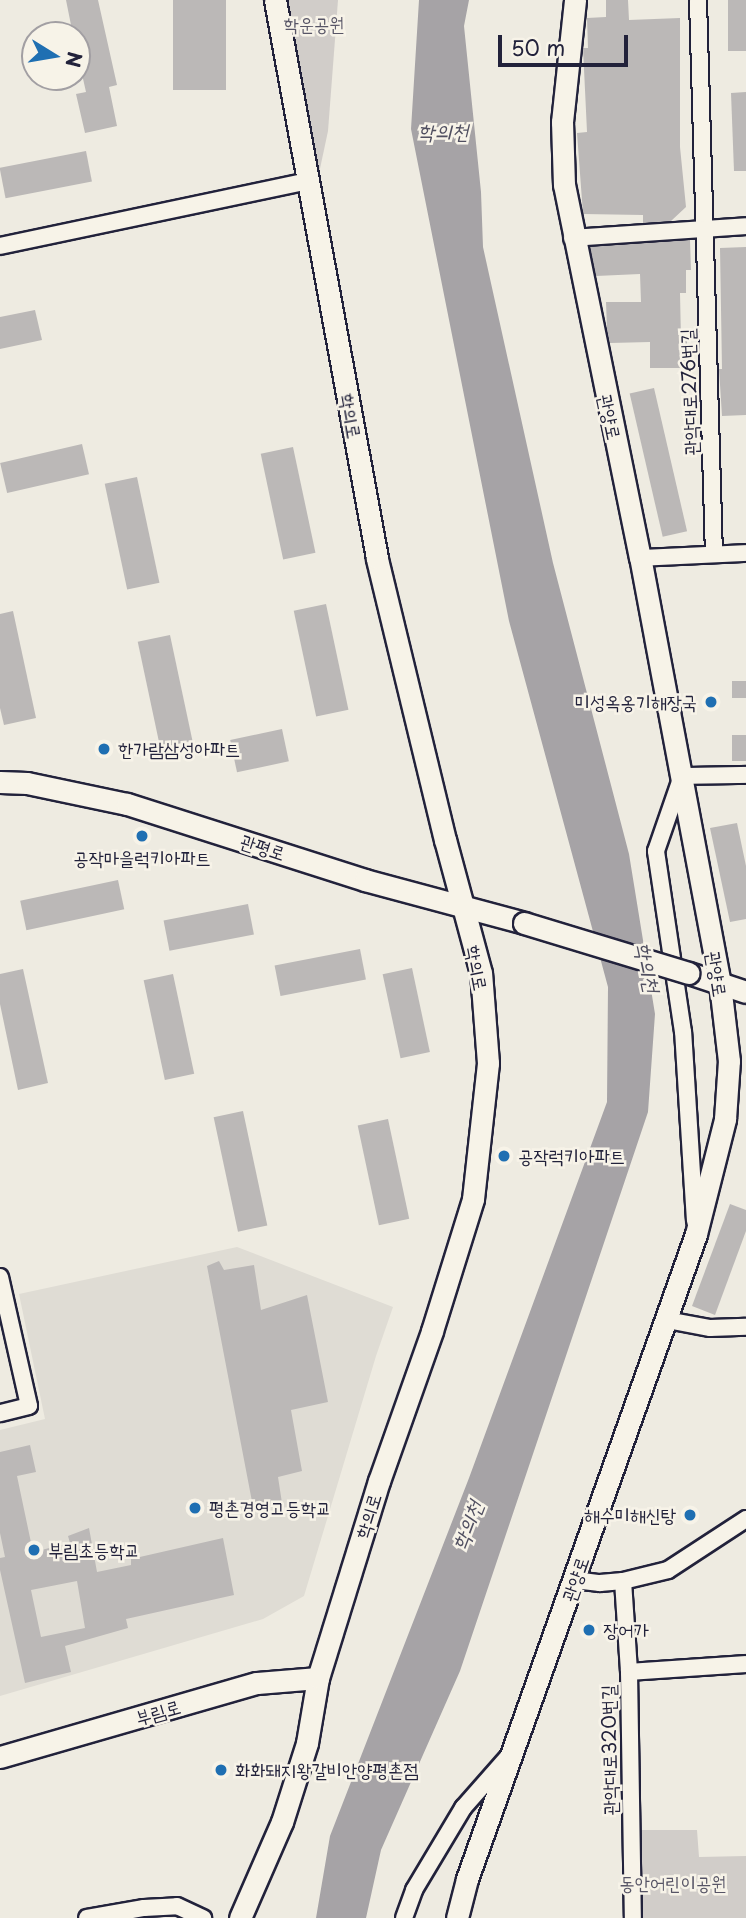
<!DOCTYPE html>
<meta charset="utf-8">
<style>
body{margin:0}
#map{position:relative;width:746px;height:1918px;overflow:hidden;background:#eeebe1;font-family:"Playpen Sans","Poor Story",sans-serif}
div>[style]{position:absolute}
.built>*{inset:0;background:#dfdcd4}
.green>*{inset:0;background:#d1cdc9}
.water>*{inset:0;background:#a6a3a6}
.building>*{inset:0;background:#bbb8b7;transform-origin:0 0}
.roads{filter:drop-shadow(2px 0 #22223b) drop-shadow(-2px 0 #22223b) drop-shadow(0 2px #22223b) drop-shadow(0 -2px #22223b)}
.street>*{height:16px;margin:-8px;padding:0 8px;transform-origin:8px;border-radius:8px;background:#f7f3e8}
.secondary>*{height:21px;margin:-10.5px;padding:0 10.5px;transform-origin:10.5px;border-radius:10.5px;background:#f7f3e8}
.bridges{filter:drop-shadow(2px 0 #22223b) drop-shadow(-2px 0 #22223b) drop-shadow(0 2px #22223b) drop-shadow(0 -2px #22223b)}
.secondary-bridge>*{height:21px;margin:-10.5px;padding:0 10.5px;transform-origin:10.5px;border-radius:10.5px;background:#f7f3e8}
.dots>*{width:19px;height:19px;translate:-50% -50%;box-sizing:border-box;border:4px solid #f7f3e8;border-radius:50%}
span{translate:-50% -50%;white-space:nowrap;text-align:center;line-height:1.15;-webkit-text-stroke:5px #f7f3e8;paint-order:stroke}
.park-label{font-size:19px;color:#575566}
.street-label{font-size:19px;color:#22223b}
.poi-label{font-size:19px;color:#22223b}
.right{translate:-100% -50%;text-align:right}
.left{translate:0 -50%;text-align:left}
.water-label{font-size:21px;color:#504f60;font-style:italic}
.north{position:absolute;left:21px;top:21px;width:70px;height:70px;box-sizing:border-box;background:#f7f3e8;border:2px solid #a29fa3;border-radius:50%;rotate:101deg;font-size:19px;font-weight:700;line-height:28px;text-align:center;color:#22223b}
.north::after{content:'';display:block;margin:auto;width:24px;height:32px;background:#1f6fb2;clip-path:polygon(50% 0,100% 100%,50% 72%,0 100%)}
.scale{position:absolute;left:498px;top:35px;width:130px;height:32px;box-sizing:border-box;border:4px solid #22223b;border-top:0;padding-left:9px;font-size:21px;line-height:24px;white-space:nowrap;color:#22223b;-webkit-text-stroke:5px #f7f3e8;paint-order:stroke}
</style>
<div id="map">
<div class="built">
<div style="clip-path:polygon(237px 1247px,393px 1307px,376px 1356px,304px 1596px,263px 1619px,0 1696px,0 1430px,45px 1419px,19px 1294px)"></div>
</div>
<div class="green">
<div style="clip-path:polygon(287px 0,338px 0,328px 131px,318px 178px)"></div>
<div style="clip-path:polygon(636px 1830px,697px 1830px,699px 1857px,746px 1856px,746px 1918px,636px 1918px)"></div>
</div>
<div class="water">
<div style="clip-path:polygon(419px 0,469px 0,464px 26px,481px 192px,483px 247px,553px 563px,629px 854px,655px 1014px,648px 1112px,460px 1671px,381px 1850px,366px 1918px,316px 1918px,330px 1836px,469px 1478px,607px 1102px,608px 987px,509px 621px,411px 129px)"></div>
</div>
<div class="building">
<div style="clip-path:polygon(66px 0,98px 0,117px 85px,109px 87px,117px 126px,85px 133px,76px 94px,86px 92px,77px 52px,77px 35px,73px 35px)"></div>
<div style="left:173px;top:0;width:53px;height:90px"></div>
<div style="clip-path:polygon(606px 0,628px 0,629px 20px,680px 18px,680px 147px,686px 207px,671px 221px,643px 223px,643px 215px,583px 214px,577px 133px,587px 132px,583px 48px,588px 48px,587px 18px,606px 17px)"></div>
<div style="left:728px;top:0;width:18px;height:51px"></div>
<div style="clip-path:polygon(746px 92px,746px 171px,734px 171px,731px 93px)"></div>
<div style="left:86px;top:151px;width:31px;height:88px;rotate:79deg"></div>
<div style="clip-path:polygon(690px 240px,691px 270px,686px 270px,686px 293px,680px 293px,681px 340px,687px 340px,687px 368px,650px 368px,650px 342px,610px 343px,607px 329px,606px 302px,641px 302px,640px 274px,596px 276px,590px 247px)"></div>
<div style="clip-path:polygon(746px 247px,746px 415px,722px 416px,719px 369px,722px 369px,720px 248px)"></div>
<div style="clip-path:polygon(35px 310px,42px 340px,0 349px,0 317px)"></div>
<div style="left:654px;top:388px;width:147px;height:25px;rotate:77deg"></div>
<div style="left:82px;top:444px;width:31px;height:84px;rotate:77deg"></div>
<div style="left:293px;top:447px;width:108px;height:33px;rotate:78deg"></div>
<div style="left:137px;top:477px;width:108px;height:33px;rotate:78deg"></div>
<div style="left:326px;top:604px;width:108px;height:33px;rotate:78deg"></div>
<div style="clip-path:polygon(13px 611px,36px 718px,4px 725px,0 708px,0 614px)"></div>
<div style="left:170px;top:635px;width:108px;height:33px;rotate:78deg"></div>
<div style="left:746px;top:681px;width:17px;height:14px;rotate:90deg"></div>
<div style="left:282px;top:729px;width:33px;height:53px;rotate:78deg"></div>
<div style="left:732px;top:735px;width:14px;height:26px"></div>
<div style="clip-path:polygon(737px 823px,746px 866px,746px 919px,730px 922px,710px 828px)"></div>
<div style="left:118px;top:880px;width:30px;height:100px;rotate:78deg"></div>
<div style="left:248px;top:904px;width:31px;height:86px;rotate:79deg"></div>
<div style="left:360px;top:949px;width:31px;height:87px;rotate:79deg"></div>
<div style="left:412px;top:968px;width:86px;height:30px;rotate:78deg"></div>
<div style="clip-path:polygon(23px 969px,48px 1083px,18px 1090px,0 1004px,0 974px)"></div>
<div style="left:173px;top:974px;width:102px;height:30px;rotate:78deg"></div>
<div style="left:243px;top:1111px;width:117px;height:30px;rotate:78deg"></div>
<div style="left:388px;top:1119px;width:102px;height:31px;rotate:78deg"></div>
<div style="clip-path:polygon(730px 1204px,746px 1210px,746px 1231px,715px 1315px,692px 1306px)"></div>
<div style="clip-path:polygon(219px 1261px,224px 1270px,254px 1265px,261px 1310px,307px 1295px,328px 1402px,291px 1410px,302px 1471px,278px 1477px,282px 1503px,254px 1512px,207px 1266px)"></div>
<div style="clip-path:polygon(evenodd,30px 1445px,36px 1472px,17px 1476px,33px 1552px,70px 1543px,68px 1536px,89px 1528px,97px 1572px,131px 1565px,131px 1559px,223px 1538px,234px 1595px,126px 1619px,128px 1628px,65px 1646px,71px 1672px,25px 1683px,0 1570px,0 1558px,5px 1557px,0 1533px,0 1452px,30px 1445px,77px 1581px,85px 1628px,41px 1637px,31px 1590px,77px 1581px)"></div>
</div>
<div class="roads">
<div class="street">
<div style="left:698px;top:0;width:554px;rotate:88.35deg"></div>
<div style="left:572px;top:238px;width:174px;rotate:-3.9deg"></div>
<div style="left:0;top:246px;width:315px;rotate:-11.9deg"></div>
<div style="left:640px;top:558px;width:106px;rotate:-2.7deg"></div>
<div style="left:695px;top:1221px;width:189px;rotate:-93.6deg"></div>
<div style="left:683px;top:1032px;width:183px;rotate:-98.5deg"></div>
<div style="left:656px;top:851px;width:79px;rotate:-70.9deg"></div>
<div style="left:682px;top:776px;width:64px;rotate:-0.9deg"></div>
<div style="left:0;top:1277px;width:132px;rotate:77.3deg"></div>
<div style="left:29px;top:1406px;width:30px;rotate:166deg"></div>
<div style="left:667px;top:1320px;width:44px;rotate:10.5deg"></div>
<div style="left:710px;top:1328px;width:36px;rotate:-2deg"></div>
<div style="left:574px;top:1580px;width:26px;rotate:7deg"></div>
<div style="left:600px;top:1583px;width:23px;rotate:-5deg"></div>
<div style="left:623px;top:1581px;width:46px;rotate:-13.7deg"></div>
<div style="left:668px;top:1570px;width:93px;rotate:-33.2deg"></div>
<div style="left:623px;top:1581px;width:91px;rotate:86.2deg"></div>
<div style="left:629px;top:1672px;width:246px;rotate:89.1deg"></div>
<div style="left:629px;top:1672px;width:117px;rotate:-3.9deg"></div>
<div style="left:87px;top:1918px;width:58px;rotate:-10deg"></div>
<div style="left:144px;top:1908px;width:33px;rotate:-3deg"></div>
<div style="left:177px;top:1906px;width:29px;rotate:25deg"></div>
<div style="left:404px;top:1918px;width:30px;rotate:-70deg"></div>
<div style="left:414px;top:1890px;width:96px;rotate:-59.1deg"></div>
<div style="left:463px;top:1808px;width:67px;rotate:-48.7deg"></div>
</div>
<div class="secondary">
<div style="left:0;top:782px;width:27px;rotate:2deg"></div>
<div style="left:27px;top:783px;width:102px;rotate:11.9deg"></div>
<div style="left:127px;top:804px;width:250px;rotate:17.7deg"></div>
<div style="left:365px;top:880px;width:165px;rotate:15.1deg"></div>
<div style="left:689px;top:973px;width:60px;rotate:18.4deg"></div>
<div style="left:0;top:1757px;width:267px;rotate:-16.1deg"></div>
<div style="left:257px;top:1683px;width:61px;rotate:-4.7deg"></div>
<div style="left:240px;top:1918px;width:105px;rotate:-66.4deg"></div>
<div style="left:282px;top:1822px;width:83px;rotate:-72.4deg"></div>
<div style="left:307px;top:1743px;width:66px;rotate:-80.4deg"></div>
<div style="left:318px;top:1678px;width:206px;rotate:-72.8deg"></div>
<div style="left:379px;top:1481px;width:159px;rotate:-70.5deg"></div>
<div style="left:432px;top:1331px;width:138px;rotate:-72.7deg"></div>
<div style="left:473px;top:1199px;width:137px;rotate:-83.7deg"></div>
<div style="left:488px;top:1063px;width:90px;rotate:-94.4deg"></div>
<div style="left:481px;top:973px;width:138px;rotate:-105.1deg"></div>
<div style="left:445px;top:840px;width:290px;rotate:-103.6deg"></div>
<div style="left:377px;top:558px;width:567px;rotate:-100.36deg"></div>
<div style="left:457px;top:1918px;width:40px;rotate:-75.6deg"></div>
<div style="left:467px;top:1879px;width:684px;rotate:-70.45deg"></div>
<div style="left:696px;top:1234px;width:119px;rotate:-75.8deg"></div>
<div style="left:725px;top:1119px;width:58px;rotate:-86.1deg"></div>
<div style="left:729px;top:1061px;width:78px;rotate:-96.7deg"></div>
<div style="left:720px;top:984px;width:433px;rotate:-100.6deg"></div>
<div style="left:640px;top:558px;width:381px;rotate:-101.5deg"></div>
<div style="left:564px;top:185px;width:63px;rotate:-91.8deg"></div>
<div style="left:562px;top:122px;width:123px;rotate:-83.9deg"></div>
</div>
</div>
<div class="bridges">
<div class="secondary-bridge">
<div style="left:524px;top:923px;width:172px;rotate:16.9deg"></div>
</div>
</div>
<div class="dots">
<div style="left:711px;top:702px;background:#1f6fb2"></div>
<div style="left:104px;top:749px;background:#1f6fb2"></div>
<div style="left:142px;top:836px;background:#1f6fb2"></div>
<div style="left:504px;top:1156px;background:#1f6fb2"></div>
<div style="left:195px;top:1508px;background:#1f6fb2"></div>
<div style="left:690px;top:1515px;background:#1f6fb2"></div>
<div style="left:34px;top:1550px;background:#1f6fb2"></div>
<div style="left:589px;top:1630px;background:#1f6fb2"></div>
<div style="left:221px;top:1770px;background:#1f6fb2"></div>
</div>
<div class="park-label">
<span style="left:314px;top:24px">학운공원</span>
<span style="left:673px;top:1883px">동안어린이공원</span>
</div>
<div class="street-label">
<span style="left:689px;top:392px;rotate:-92deg">관악대로276번길</span>
<span style="left:351px;top:416px;rotate:80deg">학의로</span>
<span style="left:610px;top:417px;rotate:78deg">관양로</span>
<span style="left:263px;top:847px;rotate:18deg">관평로</span>
<span style="left:477px;top:968px;rotate:79deg">학의로</span>
<span style="left:717px;top:974px;rotate:81deg">관양로</span>
<span style="left:368px;top:1516px;rotate:-73deg">학의로</span>
<span style="left:575px;top:1579px;rotate:-71deg">관양로</span>
<span style="left:158px;top:1712px;rotate:-16deg">부림로</span>
<span style="left:609px;top:1750px;rotate:-91deg">관악대로320번길</span>
</div>
<div class="poi-label">
<span class="right" style="left:697px;top:702px">미성옥옹기해장국</span>
<span class="left" style="left:118px;top:749px">한가람삼성아파트</span>
<span style="left:142px;top:858px">공작마을럭키아파트</span>
<span class="left" style="left:518px;top:1156px">공작럭키아파트</span>
<span class="left" style="left:209px;top:1508px">평촌경영고등학교</span>
<span class="right" style="left:676px;top:1515px">해수미해신탕</span>
<span class="left" style="left:48px;top:1550px">부림초등학교</span>
<span class="left" style="left:603px;top:1630px">장어가</span>
<span class="left" style="left:235px;top:1770px">화화돼지왕갈비안양평촌점</span>
</div>
<div class="water-label">
<span style="left:443px;top:130px">학의천</span>
<span style="left:649px;top:967px;rotate:78deg">학의천</span>
<span style="left:466px;top:1525px;rotate:-69deg">학의천</span>
</div>
<div class="north">N</div>
<div class="scale">50 m</div>
</div>
